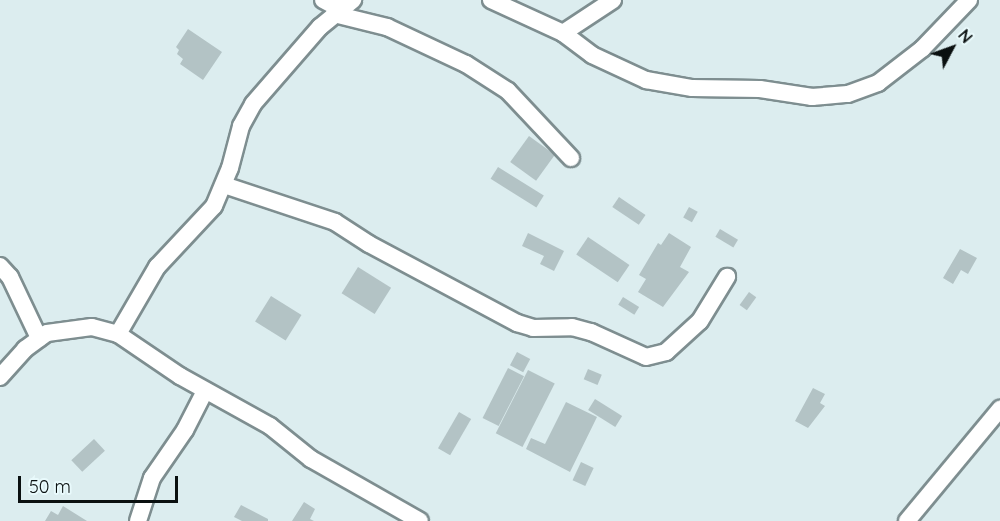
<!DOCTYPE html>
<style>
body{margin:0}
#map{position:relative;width:1000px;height:521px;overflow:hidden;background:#dcedef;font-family:Quicksand,sans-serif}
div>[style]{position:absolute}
.building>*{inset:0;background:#b3c3c5;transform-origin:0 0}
.roads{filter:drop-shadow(2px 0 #7e8e90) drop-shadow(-2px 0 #7e8e90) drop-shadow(0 2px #7e8e90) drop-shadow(0 -2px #7e8e90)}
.minor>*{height:16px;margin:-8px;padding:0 8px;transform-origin:8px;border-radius:8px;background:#fff}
span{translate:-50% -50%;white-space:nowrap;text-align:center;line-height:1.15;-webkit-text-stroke:6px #e9fafc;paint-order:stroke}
.north{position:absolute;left:922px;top:18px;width:60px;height:60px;-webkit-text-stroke:4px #e9fafc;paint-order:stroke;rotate:49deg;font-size:16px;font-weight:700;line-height:24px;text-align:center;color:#0a1010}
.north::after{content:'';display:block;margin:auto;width:21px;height:27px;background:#0a1010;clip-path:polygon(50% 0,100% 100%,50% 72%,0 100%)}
.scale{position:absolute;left:18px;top:476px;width:160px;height:27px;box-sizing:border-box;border:3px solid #0a1010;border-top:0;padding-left:8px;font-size:18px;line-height:21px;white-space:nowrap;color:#0a1010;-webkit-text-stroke:4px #e9fafc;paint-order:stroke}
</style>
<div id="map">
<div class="building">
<div style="clip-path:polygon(188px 29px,222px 52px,203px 80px,180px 64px,183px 59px,177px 54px,179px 50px,176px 47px)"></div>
<div style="left:529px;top:136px;width:32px;height:32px;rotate:36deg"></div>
<div style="left:498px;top:167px;width:54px;height:14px;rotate:32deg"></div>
<div style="left:619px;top:197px;width:32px;height:12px;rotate:34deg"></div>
<div style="left:689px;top:207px;width:10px;height:12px;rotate:29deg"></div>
<div style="left:720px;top:229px;width:21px;height:9px;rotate:31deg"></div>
<div style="clip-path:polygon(528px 233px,564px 251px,554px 271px,540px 264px,544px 256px,522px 246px)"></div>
<div style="clip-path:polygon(669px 233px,691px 247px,680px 267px,689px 272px,663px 307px,638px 292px,646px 279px,639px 275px,658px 243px,661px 245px)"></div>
<div style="left:588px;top:237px;width:50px;height:21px;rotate:34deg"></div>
<div style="clip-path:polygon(960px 249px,977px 258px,968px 274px,961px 270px,953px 284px,943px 278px)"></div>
<div style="left:358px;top:267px;width:39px;height:31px;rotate:32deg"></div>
<div style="left:749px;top:292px;width:9px;height:16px;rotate:36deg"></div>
<div style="left:271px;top:296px;width:36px;height:30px;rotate:32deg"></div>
<div style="left:623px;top:297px;width:19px;height:9px;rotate:32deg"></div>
<div style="left:517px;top:352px;width:15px;height:15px;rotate:28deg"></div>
<div style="left:508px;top:368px;width:18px;height:56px;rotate:27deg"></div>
<div style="left:588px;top:369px;width:15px;height:11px;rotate:23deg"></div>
<div style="left:528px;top:370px;width:30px;height:71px;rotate:27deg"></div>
<div style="clip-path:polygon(813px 388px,825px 394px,820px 403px,825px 406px,808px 428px,795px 421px)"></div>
<div style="left:595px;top:399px;width:32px;height:13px;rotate:32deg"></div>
<div style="clip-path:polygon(566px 402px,597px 417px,570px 472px,526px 449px,531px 438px,545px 444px)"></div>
<div style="left:459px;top:412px;width:14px;height:42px;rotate:30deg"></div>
<div style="left:94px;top:439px;width:16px;height:31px;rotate:47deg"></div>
<div style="left:581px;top:462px;width:14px;height:20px;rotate:25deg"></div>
<div style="clip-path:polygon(304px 502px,315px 509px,310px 519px,314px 521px,292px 521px)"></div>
<div style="clip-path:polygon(241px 505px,268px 519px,268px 521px,242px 521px,234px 517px)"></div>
<div style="clip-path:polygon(63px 506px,87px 521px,45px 521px,51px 511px,58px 515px)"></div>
</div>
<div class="roads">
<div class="minor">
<div style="left:323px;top:0;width:19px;rotate:28deg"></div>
<div style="left:491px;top:0;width:79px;rotate:24.6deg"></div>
<div style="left:563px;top:33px;width:36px;rotate:37deg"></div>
<div style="left:592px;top:55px;width:60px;rotate:24.8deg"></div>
<div style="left:646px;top:80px;width:47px;rotate:9.9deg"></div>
<div style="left:692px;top:88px;width:68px;rotate:0.8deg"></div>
<div style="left:760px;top:89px;width:53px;rotate:8.7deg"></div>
<div style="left:812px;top:97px;width:36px;rotate:-5deg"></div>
<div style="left:848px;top:94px;width:32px;rotate:-20deg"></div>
<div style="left:878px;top:83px;width:56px;rotate:-37.7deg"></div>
<div style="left:922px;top:49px;width:68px;rotate:-46.2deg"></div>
<div style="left:334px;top:14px;width:55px;rotate:13.8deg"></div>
<div style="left:387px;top:27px;width:87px;rotate:25.1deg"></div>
<div style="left:466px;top:64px;width:50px;rotate:32.7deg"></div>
<div style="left:508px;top:91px;width:92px;rotate:46.8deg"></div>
<div style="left:563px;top:33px;width:60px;rotate:-33.4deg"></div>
<div style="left:224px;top:185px;width:117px;rotate:18.4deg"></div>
<div style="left:335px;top:222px;width:40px;rotate:32.9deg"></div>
<div style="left:369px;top:244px;width:168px;rotate:28.1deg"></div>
<div style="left:517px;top:323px;width:17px;rotate:17deg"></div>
<div style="left:533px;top:328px;width:39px;rotate:-1deg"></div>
<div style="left:572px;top:327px;width:20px;rotate:15deg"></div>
<div style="left:591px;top:332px;width:60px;rotate:24.4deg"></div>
<div style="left:646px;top:357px;width:21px;rotate:-14deg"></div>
<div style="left:666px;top:352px;width:46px;rotate:-42.4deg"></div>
<div style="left:700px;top:321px;width:52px;rotate:-58.5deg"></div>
<div style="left:0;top:266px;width:15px;rotate:48deg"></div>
<div style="left:10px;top:277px;width:68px;rotate:64.6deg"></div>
<div style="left:118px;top:334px;width:78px;rotate:-59.8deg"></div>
<div style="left:157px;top:267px;width:83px;rotate:-46.9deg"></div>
<div style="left:214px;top:206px;width:41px;rotate:-67.2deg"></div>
<div style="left:230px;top:168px;width:43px;rotate:-75.3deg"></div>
<div style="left:241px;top:126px;width:25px;rotate:-61deg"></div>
<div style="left:253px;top:104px;width:102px;rotate:-49deg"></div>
<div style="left:320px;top:27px;width:43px;rotate:-39.3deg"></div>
<div style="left:0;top:377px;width:38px;rotate:-48deg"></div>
<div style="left:25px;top:349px;width:27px;rotate:-36deg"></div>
<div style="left:47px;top:333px;width:45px;rotate:-7.6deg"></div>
<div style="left:92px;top:327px;width:27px;rotate:15deg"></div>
<div style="left:118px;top:334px;width:75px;rotate:34.1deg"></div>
<div style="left:180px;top:376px;width:103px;rotate:29.1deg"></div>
<div style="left:270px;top:426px;width:53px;rotate:38.8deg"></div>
<div style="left:311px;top:459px;width:125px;rotate:29.6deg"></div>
<div style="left:138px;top:521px;width:45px;rotate:-72deg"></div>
<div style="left:152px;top:478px;width:58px;rotate:-55.5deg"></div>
<div style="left:185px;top:430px;width:44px;rotate:-62.9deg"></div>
<div style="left:907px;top:521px;width:146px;rotate:-50.3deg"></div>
</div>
</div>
<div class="north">N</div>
<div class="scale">50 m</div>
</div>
